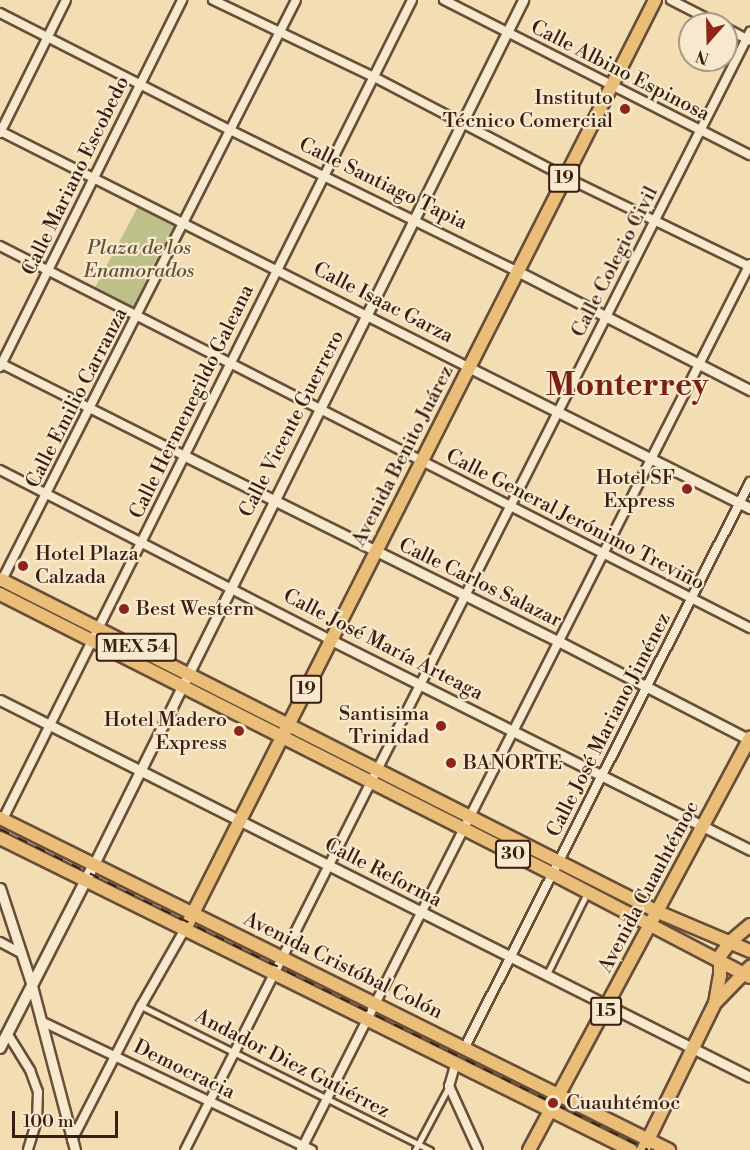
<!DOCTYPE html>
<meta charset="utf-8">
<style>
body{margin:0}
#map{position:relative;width:750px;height:1150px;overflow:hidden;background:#f3ddb2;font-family:"Libre Bodoni",serif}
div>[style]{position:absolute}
.green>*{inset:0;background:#bec089;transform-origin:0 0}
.roads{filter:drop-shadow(2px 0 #684e39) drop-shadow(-2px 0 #684e39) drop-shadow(0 2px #684e39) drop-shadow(0 -2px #684e39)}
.pedestrian>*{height:5px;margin:-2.5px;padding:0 2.5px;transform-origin:2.5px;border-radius:2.5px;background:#f7e9cd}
.minor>*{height:8px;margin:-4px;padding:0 4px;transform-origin:4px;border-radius:4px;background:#f7e9cd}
.tertiary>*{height:9px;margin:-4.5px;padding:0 4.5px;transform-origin:4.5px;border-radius:4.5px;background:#f7e9cd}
.secondary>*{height:10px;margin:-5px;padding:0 5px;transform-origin:5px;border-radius:5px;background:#f7e9cd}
.primary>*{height:12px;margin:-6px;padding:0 6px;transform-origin:6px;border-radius:6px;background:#eabe79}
.trunk>*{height:12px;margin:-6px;padding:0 6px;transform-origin:6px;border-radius:6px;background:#eabe79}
.rail>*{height:2px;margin-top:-1px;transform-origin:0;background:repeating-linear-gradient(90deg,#3a1e11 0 10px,transparent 0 20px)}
.dots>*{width:16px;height:16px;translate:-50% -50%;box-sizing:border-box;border:3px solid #f7e9cd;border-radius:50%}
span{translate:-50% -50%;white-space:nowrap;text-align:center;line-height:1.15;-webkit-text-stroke:4.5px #f7e9cd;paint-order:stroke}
.shield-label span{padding:2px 4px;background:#f7e9cd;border:2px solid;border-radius:4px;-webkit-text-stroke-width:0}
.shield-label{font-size:18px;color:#3a1e11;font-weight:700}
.street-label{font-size:20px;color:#3a1e11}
.poi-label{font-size:20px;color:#3a1e11}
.right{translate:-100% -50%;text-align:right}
.left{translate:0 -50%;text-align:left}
.park-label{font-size:20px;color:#624f35;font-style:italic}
.town-label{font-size:32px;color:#7a1f14;font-weight:700}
.north{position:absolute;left:678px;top:12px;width:60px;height:60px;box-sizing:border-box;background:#f7e9cd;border:2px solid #ab9882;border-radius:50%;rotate:200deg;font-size:16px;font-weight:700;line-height:24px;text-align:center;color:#3a1e11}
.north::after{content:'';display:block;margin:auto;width:21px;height:27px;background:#8f2418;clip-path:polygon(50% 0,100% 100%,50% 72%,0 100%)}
.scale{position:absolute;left:12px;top:1111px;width:106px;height:27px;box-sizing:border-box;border:3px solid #3a1e11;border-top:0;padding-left:8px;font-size:18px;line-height:21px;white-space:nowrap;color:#3a1e11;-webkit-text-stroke:4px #f7e9cd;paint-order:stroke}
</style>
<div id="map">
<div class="green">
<div style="left:141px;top:201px;width:49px;height:105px;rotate:28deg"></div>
</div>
<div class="roads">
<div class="pedestrian">
<div style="left:546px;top:976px;width:93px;rotate:-63.7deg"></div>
<div style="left:141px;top:1006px;width:323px;rotate:26.5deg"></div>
<div style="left:415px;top:1150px;width:72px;rotate:-62deg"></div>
</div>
<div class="minor">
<div style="left:213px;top:0;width:178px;rotate:25.6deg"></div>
<div style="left:374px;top:77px;width:216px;rotate:27.6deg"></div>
<div style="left:565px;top:177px;width:206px;rotate:25.9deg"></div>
<div style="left:444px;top:0;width:343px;rotate:26.9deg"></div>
<div style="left:671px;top:0;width:53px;rotate:27.1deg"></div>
<div style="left:0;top:13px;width:260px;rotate:27deg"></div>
<div style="left:232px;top:131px;width:318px;rotate:26.2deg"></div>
<div style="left:726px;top:28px;width:26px;rotate:28deg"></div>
<div style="left:0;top:131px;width:526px;rotate:26.76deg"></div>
<div style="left:0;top:133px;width:148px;rotate:-63.6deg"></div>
<div style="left:0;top:246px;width:842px;rotate:26.99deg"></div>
<div style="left:0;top:363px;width:207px;rotate:26.7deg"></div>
<div style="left:0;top:367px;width:410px;rotate:-63.6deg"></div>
<div style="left:0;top:470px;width:372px;rotate:27.2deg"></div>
<div style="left:1px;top:582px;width:652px;rotate:-63.12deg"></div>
<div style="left:3px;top:819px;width:915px;rotate:-63.46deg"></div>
<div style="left:0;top:942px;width:24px;rotate:28deg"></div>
<div style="left:41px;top:1021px;width:300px;rotate:25.5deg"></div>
<div style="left:7px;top:1033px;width:44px;rotate:58.1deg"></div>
<div style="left:30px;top:1070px;width:23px;rotate:70deg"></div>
<div style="left:38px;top:1092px;width:28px;rotate:92deg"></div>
<div style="left:37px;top:1120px;width:31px;rotate:107deg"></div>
<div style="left:465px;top:1047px;width:633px;rotate:-63.23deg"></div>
<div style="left:456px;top:1062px;width:25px;rotate:106deg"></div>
<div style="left:449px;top:1086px;width:70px;rotate:65.6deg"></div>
<div style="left:72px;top:1140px;width:151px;rotate:-62.8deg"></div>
<div style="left:141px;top:1006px;width:89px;rotate:-60.3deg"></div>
<div style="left:185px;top:1150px;width:1253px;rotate:-63.19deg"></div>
<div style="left:301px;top:1150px;width:993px;rotate:-63.13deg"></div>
</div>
<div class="tertiary">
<div style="left:517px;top:271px;width:262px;rotate:27.1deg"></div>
<div style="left:470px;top:368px;width:313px;rotate:26.6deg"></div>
<div style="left:185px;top:456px;width:416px;rotate:26.4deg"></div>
<div style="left:558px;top:641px;width:216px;rotate:27.3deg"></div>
<div style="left:331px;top:640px;width:469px;rotate:26.6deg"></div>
<div style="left:0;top:700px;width:839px;rotate:26.69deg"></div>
<div style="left:94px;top:864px;width:965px;rotate:-63.59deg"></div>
<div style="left:0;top:888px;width:103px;rotate:71.9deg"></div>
<div style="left:32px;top:986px;width:170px;rotate:75.3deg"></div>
</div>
<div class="secondary">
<div style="left:0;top:1048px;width:207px;rotate:-62.9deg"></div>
</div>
<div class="primary">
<div style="left:0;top:579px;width:737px;rotate:26.84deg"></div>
<div style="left:658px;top:912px;width:100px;rotate:23deg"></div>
<div style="left:0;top:594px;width:620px;rotate:26.85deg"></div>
<div style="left:553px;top:874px;width:222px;rotate:27.6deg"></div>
<div style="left:0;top:818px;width:747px;rotate:26.39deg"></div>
<div style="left:0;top:838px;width:704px;rotate:26.31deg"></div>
<div style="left:185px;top:929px;width:1041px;rotate:-63.16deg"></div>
</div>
<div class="trunk">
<div style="left:716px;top:1002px;width:49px;rotate:-45.8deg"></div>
<div style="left:529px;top:1150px;width:468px;rotate:-61.8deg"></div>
<div style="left:643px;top:1150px;width:164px;rotate:-63.9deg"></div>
<div style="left:715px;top:1003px;width:27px;rotate:-80deg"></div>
<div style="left:720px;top:976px;width:20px;rotate:-90deg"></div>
<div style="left:720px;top:956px;width:19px;rotate:-54deg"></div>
<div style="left:731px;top:941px;width:25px;rotate:-40deg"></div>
</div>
</div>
<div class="rail">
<div style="left:0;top:829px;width:723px;rotate:26.35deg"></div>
</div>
<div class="dots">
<div style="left:625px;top:109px;background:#8f2418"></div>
<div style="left:687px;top:489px;background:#8f2418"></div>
<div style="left:23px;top:566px;background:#8f2418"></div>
<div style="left:124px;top:609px;background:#8f2418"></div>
<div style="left:441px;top:726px;background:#8f2418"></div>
<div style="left:239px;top:731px;background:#8f2418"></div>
<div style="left:451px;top:763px;background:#8f2418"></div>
<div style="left:553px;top:1103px;background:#8f2418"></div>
</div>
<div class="shield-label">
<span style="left:564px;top:178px">19</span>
<span style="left:136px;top:647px">MEX 54</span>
<span style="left:306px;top:689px">19</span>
<span style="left:513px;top:854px">30</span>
<span style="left:606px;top:1011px">15</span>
</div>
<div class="street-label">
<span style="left:620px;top:71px;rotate:27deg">Calle Albino Espinosa</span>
<span style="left:76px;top:176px;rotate:-64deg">Calle Mariano Escobedo</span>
<span style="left:383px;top:184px;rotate:26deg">Calle Santiago Tapia</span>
<span style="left:615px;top:262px;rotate:-63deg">Calle Colegio Civil</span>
<span style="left:383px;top:303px;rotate:27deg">Calle Isaac Garza</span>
<span style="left:77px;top:398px;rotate:-63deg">Calle Emilio Carranza</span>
<span style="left:192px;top:402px;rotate:-64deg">Calle Hermenegildo Galeana</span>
<span style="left:292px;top:424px;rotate:-63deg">Calle Vicente Guerrero</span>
<span style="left:403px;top:456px;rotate:-63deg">Avenida Benito Juárez</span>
<span style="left:575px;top:520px;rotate:27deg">Calle General Jerónimo Treviño</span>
<span style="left:480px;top:583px;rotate:26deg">Calle Carlos Salazar</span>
<span style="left:383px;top:645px;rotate:27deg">Calle José María Arteaga</span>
<span style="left:609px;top:725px;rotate:-63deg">Calle José Mariano Jiménez</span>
<span style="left:383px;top:873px;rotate:27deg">Calle Reforma</span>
<span style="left:649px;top:887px;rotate:-62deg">Avenida Cuauhtémoc</span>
<span style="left:343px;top:966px;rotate:26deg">Avenida Cristóbal Colón</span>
<span style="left:292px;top:1064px;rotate:27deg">Andador Diez Gutiérrez</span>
<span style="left:184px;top:1070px;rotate:26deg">Democracia</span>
</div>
<div class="poi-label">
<span class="right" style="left:613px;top:110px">Instituto<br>Técnico Comercial</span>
<span class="right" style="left:675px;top:490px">Hotel SF<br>Express</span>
<span class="left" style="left:35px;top:566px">Hotel Plaza<br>Calzada</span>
<span class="left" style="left:136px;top:609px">Best Western</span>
<span class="right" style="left:429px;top:726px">Santisima<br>Trinidad</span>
<span class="right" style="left:227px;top:732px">Hotel Madero<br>Express</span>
<span class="left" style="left:463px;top:763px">BANORTE</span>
<span class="left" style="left:566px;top:1103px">Cuauhtémoc</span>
</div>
<div class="park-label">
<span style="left:139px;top:260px">Plaza de los<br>Enamorados</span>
</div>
<div class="town-label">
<span style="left:627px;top:385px">Monterrey</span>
</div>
<div class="north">N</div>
<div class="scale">100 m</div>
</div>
